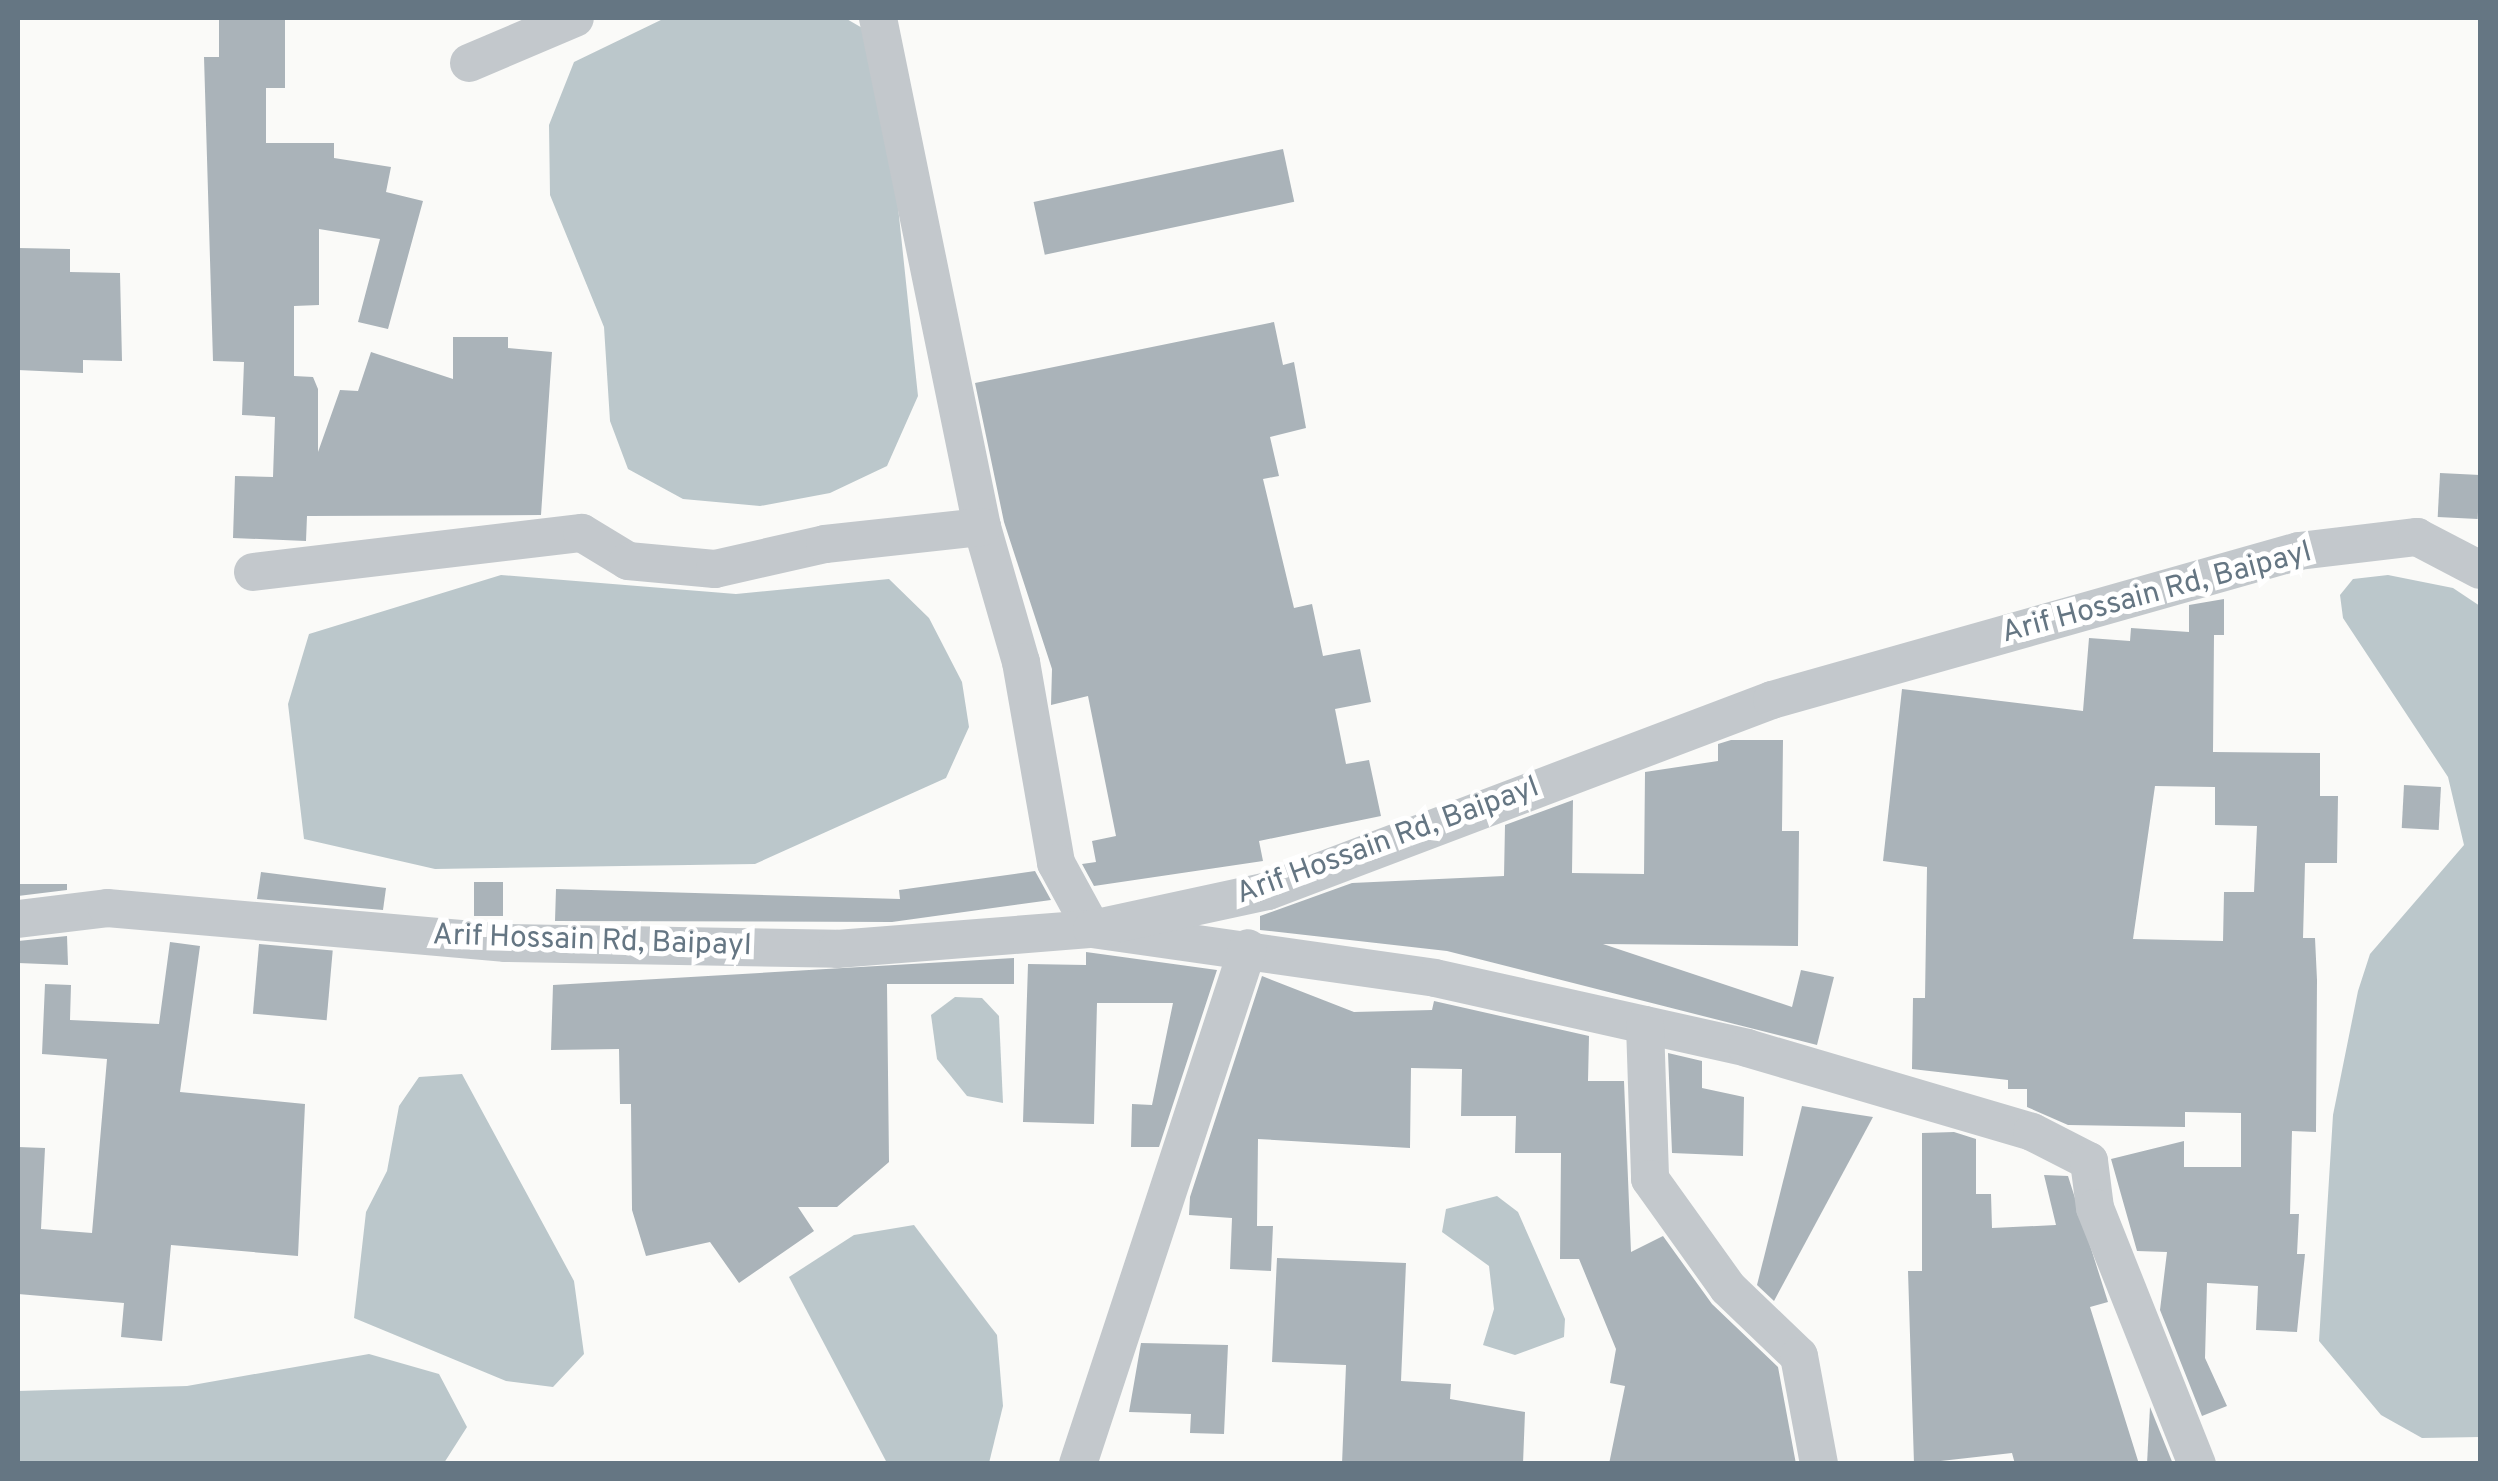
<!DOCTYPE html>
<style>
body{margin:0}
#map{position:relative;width:2498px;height:1481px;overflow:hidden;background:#fafaf8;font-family:Overpass,sans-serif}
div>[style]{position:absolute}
.water>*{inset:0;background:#bbc7cb}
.building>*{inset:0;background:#aab3b9;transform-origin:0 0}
.street>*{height:38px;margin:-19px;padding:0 19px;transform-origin:19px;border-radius:19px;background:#c3c8cc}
span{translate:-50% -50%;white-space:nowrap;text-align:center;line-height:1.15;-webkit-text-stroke:10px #fff;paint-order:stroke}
.street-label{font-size:30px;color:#657683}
.frame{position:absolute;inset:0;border:20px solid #657683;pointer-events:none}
</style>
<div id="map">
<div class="water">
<div style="clip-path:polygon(665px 18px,845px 18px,864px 29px,890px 131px,918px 396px,887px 466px,830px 493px,760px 506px,683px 499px,628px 469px,610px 421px,604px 327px,550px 195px,549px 125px,574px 62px)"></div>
<div style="clip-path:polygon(501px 575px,736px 594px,889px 579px,929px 618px,962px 682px,969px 727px,946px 778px,755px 864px,435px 869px,304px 839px,288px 704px,309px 634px)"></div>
<div style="clip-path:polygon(2388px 575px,2453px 588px,2480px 606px,2480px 1437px,2422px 1438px,2381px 1415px,2319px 1341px,2333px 1115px,2358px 991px,2370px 954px,2464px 845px,2448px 777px,2343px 618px,2340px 595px,2353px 579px)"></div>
<div style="clip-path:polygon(955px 997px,982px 998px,999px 1016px,1003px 1103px,967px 1096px,937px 1059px,931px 1015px)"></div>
<div style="clip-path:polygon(462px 1074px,574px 1281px,584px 1354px,553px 1387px,506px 1381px,354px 1318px,366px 1212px,387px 1171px,399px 1106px,419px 1077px)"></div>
<div style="clip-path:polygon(1497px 1196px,1518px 1212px,1565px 1319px,1564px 1337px,1515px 1355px,1483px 1345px,1494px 1309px,1489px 1266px,1442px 1232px,1446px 1209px)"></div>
<div style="clip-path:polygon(914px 1225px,997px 1335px,1003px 1406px,989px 1463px,887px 1463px,789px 1277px,854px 1235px)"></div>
<div style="clip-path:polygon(369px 1354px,439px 1374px,467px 1427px,444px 1463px,18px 1463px,18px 1391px,187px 1386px)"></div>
</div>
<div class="building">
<div style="clip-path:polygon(219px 18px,285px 18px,285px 88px,266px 88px,266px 143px,334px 143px,334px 158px,391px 167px,386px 192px,423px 201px,388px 329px,358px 322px,380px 239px,319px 229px,319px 305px,294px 306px,294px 376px,313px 377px,318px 389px,318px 452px,340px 390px,358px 391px,371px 352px,453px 379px,453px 337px,508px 337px,508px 348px,552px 352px,541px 515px,307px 516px,306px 541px,233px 538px,235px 476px,273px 477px,275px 417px,242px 415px,244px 362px,213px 361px,204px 57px,219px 57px)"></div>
<div style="left:1283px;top:149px;width:54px;height:255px;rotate:78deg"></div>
<div style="clip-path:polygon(18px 248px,70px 249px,70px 272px,120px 273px,122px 361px,83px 360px,83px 373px,18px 370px)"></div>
<div style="clip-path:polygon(1274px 322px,1283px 365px,1294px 362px,1306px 428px,1270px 437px,1279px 476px,1263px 479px,1294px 608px,1312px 604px,1323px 656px,1360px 649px,1371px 702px,1335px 709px,1346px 764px,1369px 760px,1381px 816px,1259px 841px,1263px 861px,1094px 886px,1082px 864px,1096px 862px,1092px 841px,1116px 836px,1088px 696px,1051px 705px,1052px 669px,1004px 522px,975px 383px)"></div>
<div style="left:2440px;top:473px;width:40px;height:44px;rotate:3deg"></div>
<div style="clip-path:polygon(evenodd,2224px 599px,2224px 635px,2214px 635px,2213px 752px,2320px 753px,2320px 796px,2338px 796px,2337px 863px,2305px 863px,2303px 938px,2315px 938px,2317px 980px,2316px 1132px,2292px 1131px,2290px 1214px,2299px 1214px,2297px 1254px,2305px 1254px,2297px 1332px,2256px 1330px,2258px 1286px,2207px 1283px,2205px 1358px,2227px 1406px,2202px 1416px,2160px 1310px,2167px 1252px,2137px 1251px,2111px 1159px,2184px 1141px,2184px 1167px,2241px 1167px,2241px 1113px,2185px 1112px,2185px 1127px,2068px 1125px,2027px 1107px,2027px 1089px,2008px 1089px,2008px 1080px,1912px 1069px,1913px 998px,1925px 998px,1927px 867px,1883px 861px,1902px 689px,2083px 711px,2089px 638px,2130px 641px,2131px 628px,2189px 632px,2189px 605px,2224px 599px,2155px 786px,2215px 787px,2215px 825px,2257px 826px,2254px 892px,2224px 892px,2223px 941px,2133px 939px,2155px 786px)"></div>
<div style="clip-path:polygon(1731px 740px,1783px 740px,1782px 831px,1799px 831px,1798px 946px,1603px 944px,1792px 1007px,1801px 970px,1834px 977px,1817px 1045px,1447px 951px,1260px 930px,1260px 916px,1352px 883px,1504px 876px,1505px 825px,1573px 800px,1572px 873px,1644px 874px,1645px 772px,1718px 761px,1718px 744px)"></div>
<div style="left:2404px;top:785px;width:37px;height:43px;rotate:3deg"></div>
<div style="clip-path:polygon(1035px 871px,1051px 900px,892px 922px,555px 921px,556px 889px,900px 899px,899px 890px)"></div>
<div style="clip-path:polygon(261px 872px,386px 888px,383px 910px,257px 899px)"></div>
<div style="left:474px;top:882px;width:29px;height:34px"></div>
<div style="clip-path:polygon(18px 884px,67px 884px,67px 890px,18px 896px)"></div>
<div style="clip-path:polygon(67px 936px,68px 965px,18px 963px,18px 941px)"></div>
<div style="clip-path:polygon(170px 942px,200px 946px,180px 1092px,305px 1104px,298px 1256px,171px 1245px,162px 1341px,121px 1337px,124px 1303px,18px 1294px,18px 1147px,45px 1148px,41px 1229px,92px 1233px,107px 1059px,42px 1054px,45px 984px,71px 985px,70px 1020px,159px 1024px)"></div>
<div style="left:259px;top:944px;width:74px;height:70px;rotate:5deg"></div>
<div style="clip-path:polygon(1086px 952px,1217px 970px,1159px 1147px,1131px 1147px,1132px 1104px,1152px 1105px,1173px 1003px,1097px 1003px,1094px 1124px,1023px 1122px,1028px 964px,1086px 965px)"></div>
<div style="clip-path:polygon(1014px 958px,1014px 984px,887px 984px,889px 1162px,837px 1207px,798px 1207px,814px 1231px,739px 1283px,710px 1242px,646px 1256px,632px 1210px,631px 1104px,620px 1104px,619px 1049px,551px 1050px,553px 985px)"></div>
<div style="clip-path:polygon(1262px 976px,1354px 1012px,1432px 1010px,1434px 1001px,1589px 1036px,1588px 1081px,1624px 1081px,1631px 1252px,1663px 1236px,1712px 1304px,1778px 1367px,1796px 1464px,1609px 1464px,1625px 1386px,1610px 1383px,1616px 1349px,1579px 1259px,1560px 1259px,1561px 1153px,1515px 1153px,1516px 1116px,1461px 1116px,1462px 1069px,1411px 1068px,1410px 1148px,1258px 1139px,1257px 1226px,1273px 1226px,1271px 1271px,1230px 1269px,1232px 1218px,1189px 1215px,1190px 1197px)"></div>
<div style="clip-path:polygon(1668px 1053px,1702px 1061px,1702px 1088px,1744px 1097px,1743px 1156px,1672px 1153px)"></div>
<div style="clip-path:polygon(1802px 1106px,1873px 1117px,1774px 1301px,1757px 1285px)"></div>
<div style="clip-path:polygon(1954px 1132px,1976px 1139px,1976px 1194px,1991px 1194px,1992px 1228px,2056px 1225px,2044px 1175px,2068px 1176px,2108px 1302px,2090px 1307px,2139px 1464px,2015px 1464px,2012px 1453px,1914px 1464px,1908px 1271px,1922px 1271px,1922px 1133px)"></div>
<div style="clip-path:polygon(1277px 1258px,1406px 1263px,1401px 1381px,1451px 1384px,1450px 1399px,1525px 1412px,1523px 1464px,1342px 1464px,1346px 1365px,1272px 1362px)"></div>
<div style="clip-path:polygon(1141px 1343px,1228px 1345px,1224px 1434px,1190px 1433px,1191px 1414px,1129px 1412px)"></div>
<div style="clip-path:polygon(2150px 1407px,2173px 1464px,2147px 1464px)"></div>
</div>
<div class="street">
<div style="left:878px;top:18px;width:520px;rotate:78.45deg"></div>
<div style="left:982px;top:527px;width:141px;rotate:73.9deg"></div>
<div style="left:1021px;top:662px;width:204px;rotate:80.1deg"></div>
<div style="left:1056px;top:863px;width:75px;rotate:61.4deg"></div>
<div style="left:1092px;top:929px;width:346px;rotate:8.1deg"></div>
<div style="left:1435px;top:978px;width:320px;rotate:12.6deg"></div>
<div style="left:1747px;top:1048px;width:297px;rotate:16.4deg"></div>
<div style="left:2032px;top:1132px;width:64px;rotate:27deg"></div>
<div style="left:2089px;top:1161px;width:47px;rotate:82.7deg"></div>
<div style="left:2095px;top:1208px;width:276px;rotate:68.3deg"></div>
<div style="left:469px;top:63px;width:115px;rotate:-23deg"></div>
<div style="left:253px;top:572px;width:331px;rotate:-6.8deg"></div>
<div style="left:582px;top:533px;width:54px;rotate:31.3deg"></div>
<div style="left:628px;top:561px;width:87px;rotate:5.3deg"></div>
<div style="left:715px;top:569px;width:113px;rotate:-12.8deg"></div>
<div style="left:825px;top:544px;width:158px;rotate:-6.2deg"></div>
<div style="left:18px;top:919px;width:90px;rotate:-7deg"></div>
<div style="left:107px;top:908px;width:401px;rotate:5deg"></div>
<div style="left:506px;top:943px;width:331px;rotate:1deg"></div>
<div style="left:837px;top:949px;width:256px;rotate:-4.5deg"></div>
<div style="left:1092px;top:929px;width:180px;rotate:-12.2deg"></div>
<div style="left:1268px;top:891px;width:539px;rotate:-20.76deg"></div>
<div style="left:1772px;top:700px;width:548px;rotate:-15.79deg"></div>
<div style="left:2299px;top:551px;width:119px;rotate:-6.8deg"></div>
<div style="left:2417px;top:537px;width:71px;rotate:27.6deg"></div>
<div style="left:1645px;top:1025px;width:154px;rotate:88.1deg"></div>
<div style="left:1650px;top:1179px;width:134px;rotate:54.4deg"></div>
<div style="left:1728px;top:1288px;width:98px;rotate:43.8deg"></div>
<div style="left:1799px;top:1356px;width:110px;rotate:79.5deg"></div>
<div style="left:1078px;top:1464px;width:543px;rotate:-71.77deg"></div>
</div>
<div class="street-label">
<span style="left:2157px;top:594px;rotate:-15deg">Arif Hossain Rd, Baipayl</span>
<span style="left:1388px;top:842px;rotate:-20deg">Arif Hossain Rd, Baipayl</span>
<span style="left:592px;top:942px;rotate:2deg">Arif Hossain Rd, Baipayl</span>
</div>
<div class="frame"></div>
</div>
